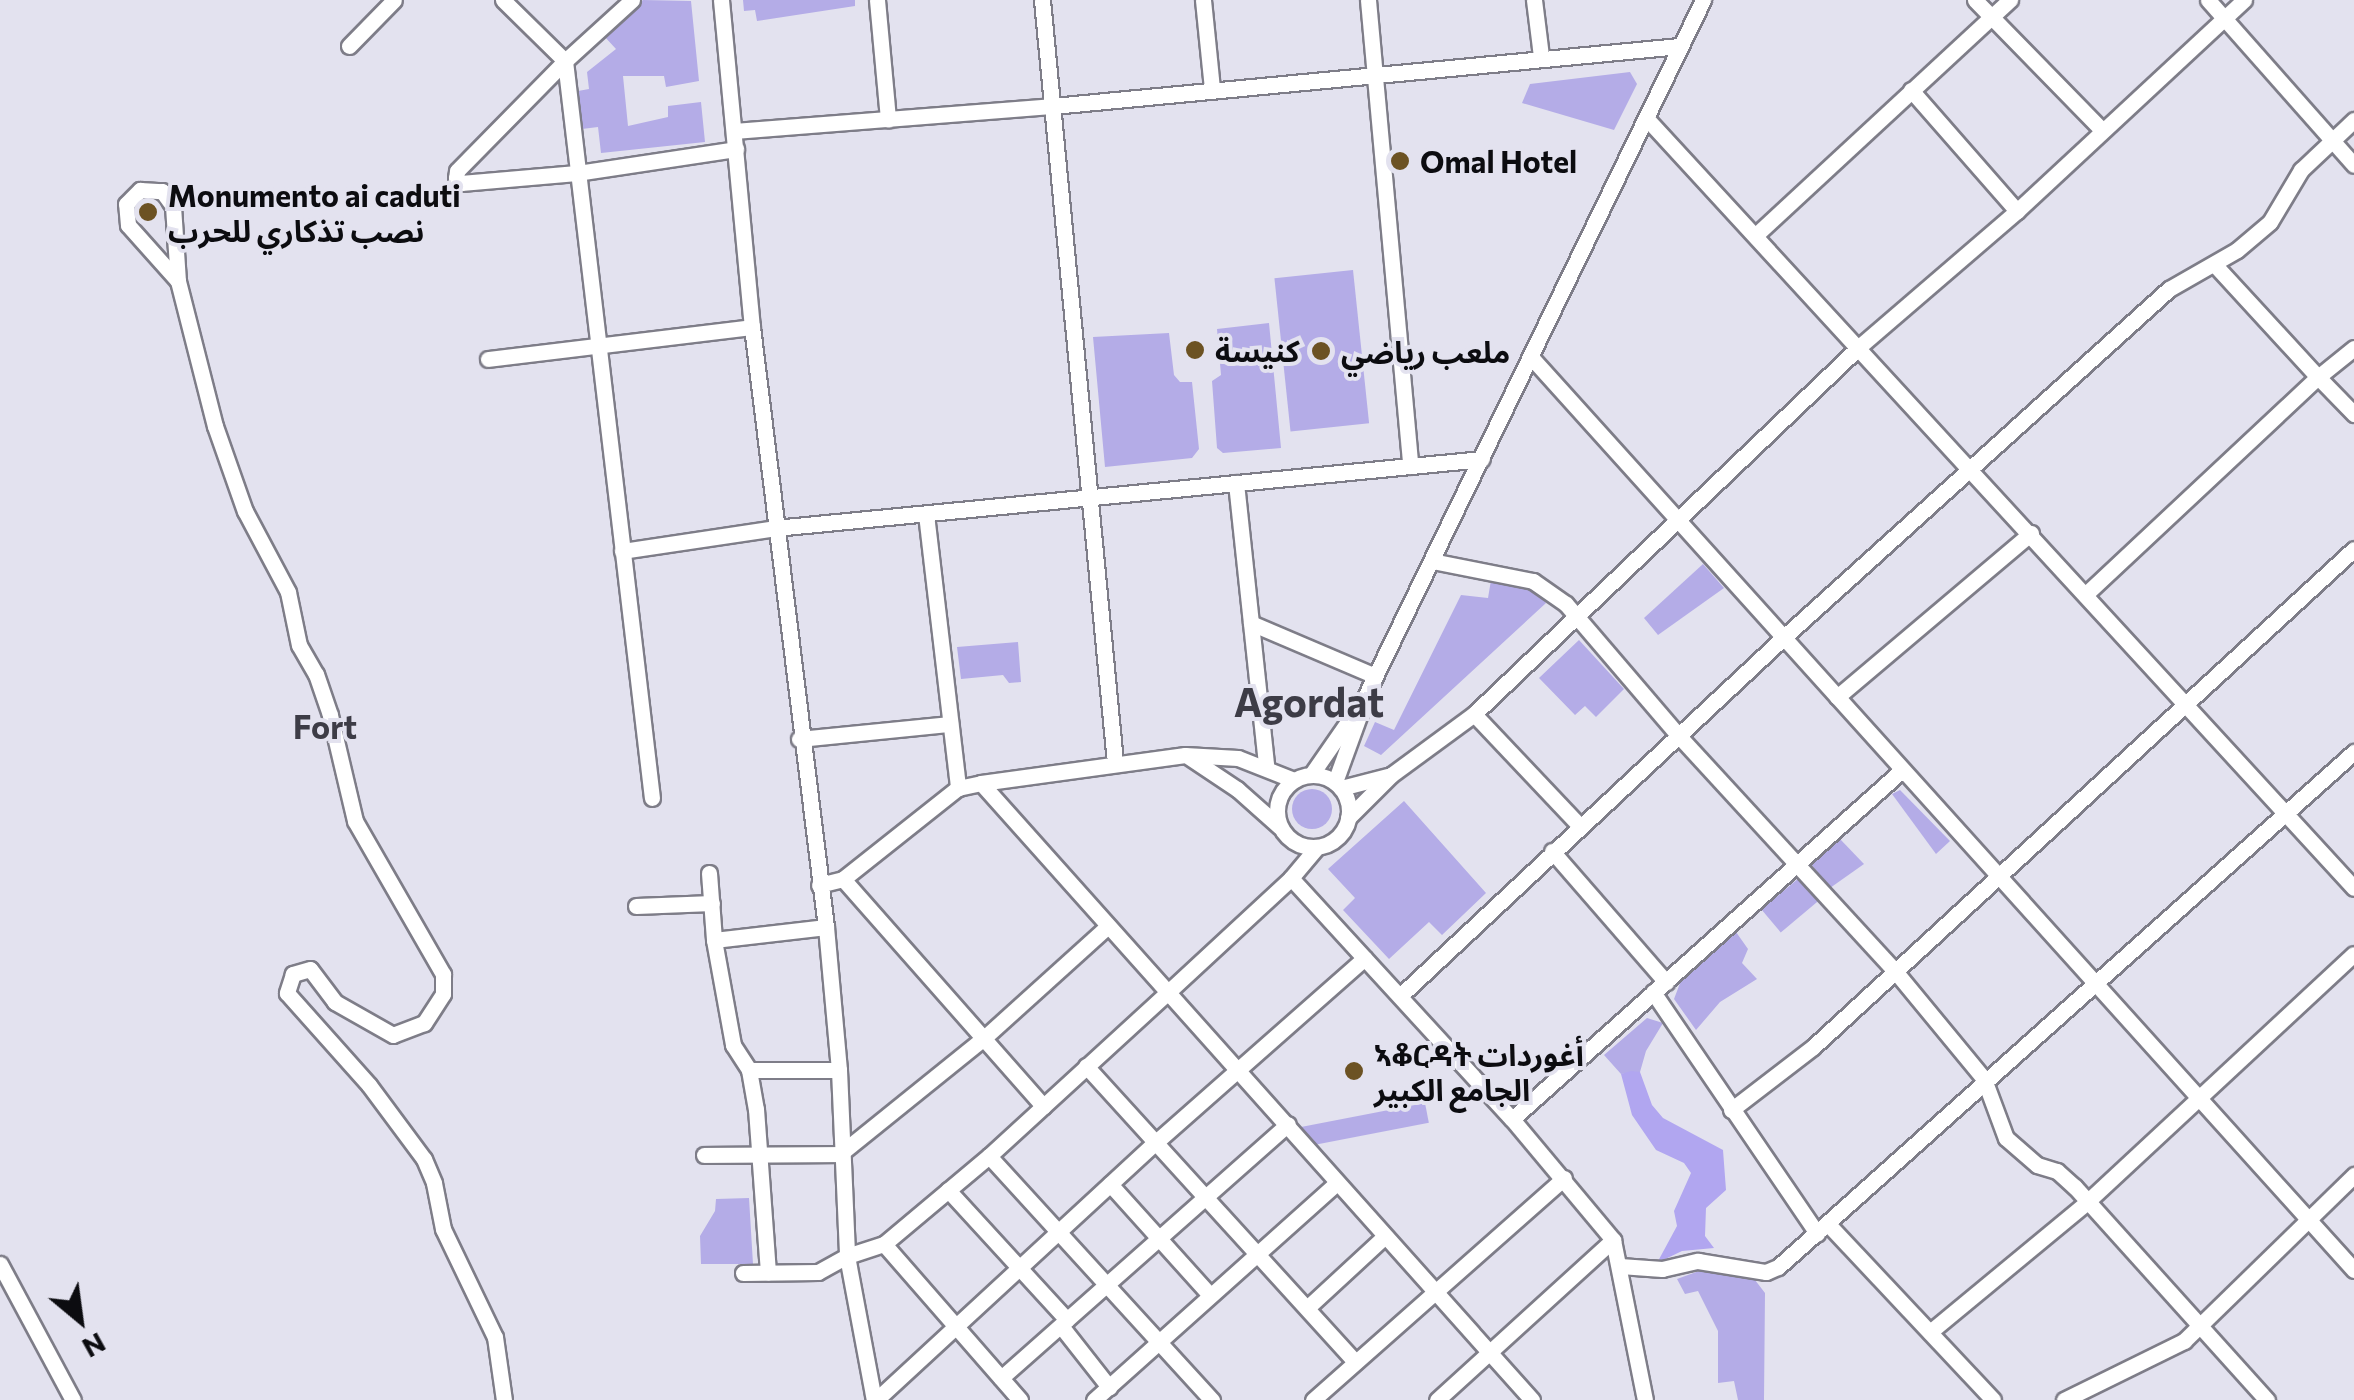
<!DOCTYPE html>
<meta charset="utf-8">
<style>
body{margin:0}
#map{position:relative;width:2354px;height:1400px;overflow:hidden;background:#e3e2ef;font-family:Commissioner,"Noto Sans Arabic","Noto Sans Ethiopic",sans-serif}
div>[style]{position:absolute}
.green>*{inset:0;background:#b4ace7;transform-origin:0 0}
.round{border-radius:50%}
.forest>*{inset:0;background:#b1a6f0}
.roads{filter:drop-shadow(2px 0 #7e7d88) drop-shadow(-2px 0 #7e7d88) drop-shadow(0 2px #7e7d88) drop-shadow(0 -2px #7e7d88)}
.street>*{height:15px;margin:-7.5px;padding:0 7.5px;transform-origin:7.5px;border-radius:7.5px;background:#fff}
.street>.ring{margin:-7.5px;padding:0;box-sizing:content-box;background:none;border:15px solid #fff;border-radius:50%}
.dots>*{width:28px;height:28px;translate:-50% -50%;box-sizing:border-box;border:5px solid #e3e2ef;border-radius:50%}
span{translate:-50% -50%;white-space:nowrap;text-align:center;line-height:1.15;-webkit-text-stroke:8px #e3e2ef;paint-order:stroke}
.poi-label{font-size:30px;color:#0c0c10;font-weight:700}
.left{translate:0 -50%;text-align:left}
.neighbourhood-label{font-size:32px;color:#3d3c46;font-weight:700}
.district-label{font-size:40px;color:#3d3c46;font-weight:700}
.north{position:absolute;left:30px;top:1270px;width:100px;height:100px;-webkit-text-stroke:8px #e3e2ef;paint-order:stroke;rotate:151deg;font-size:28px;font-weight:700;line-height:40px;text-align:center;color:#0c0c10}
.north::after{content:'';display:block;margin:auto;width:35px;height:45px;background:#0c0c10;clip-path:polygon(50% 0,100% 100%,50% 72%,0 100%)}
</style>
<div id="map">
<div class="green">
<div style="clip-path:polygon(643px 0,691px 1px,699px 81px,666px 87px,664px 76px,623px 76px,628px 126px,668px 117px,668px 106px,701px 102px,705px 142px,601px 153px,598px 127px,582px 129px,578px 91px,589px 89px,587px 72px,616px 49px,604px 36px)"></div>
<div style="clip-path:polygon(743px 0,855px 0,855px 6px,757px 21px,755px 10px,744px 11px)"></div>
<div style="clip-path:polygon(1630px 72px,1637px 84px,1614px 130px,1522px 103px,1530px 84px)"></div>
<div style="left:1353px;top:270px;width:154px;height:79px;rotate:84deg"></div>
<div style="clip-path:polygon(1269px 323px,1281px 448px,1223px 453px,1217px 448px,1212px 381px,1221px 375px,1217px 329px)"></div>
<div style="clip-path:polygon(1169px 333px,1174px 375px,1180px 382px,1192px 382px,1199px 449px,1192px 458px,1105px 467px,1093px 337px)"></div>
<div style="clip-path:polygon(1703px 564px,1724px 588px,1658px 635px,1644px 618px)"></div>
<div style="clip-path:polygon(1491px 580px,1530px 584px,1546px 603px,1381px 755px,1364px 746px,1375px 722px,1394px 730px,1461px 595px,1488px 598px)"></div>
<div style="clip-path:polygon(1579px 640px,1624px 689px,1596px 717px,1585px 706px,1575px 715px,1539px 678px)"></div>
<div style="clip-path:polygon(1018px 642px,1021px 682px,1009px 683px,1003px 675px,961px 679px,957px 647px)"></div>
<div class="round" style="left:1292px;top:789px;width:40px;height:40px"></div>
<div style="clip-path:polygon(1900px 790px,1950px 841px,1936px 854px,1892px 794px)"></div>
<div style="clip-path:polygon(1404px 801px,1486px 893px,1442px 935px,1429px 922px,1389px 959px,1343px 910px,1355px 898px,1328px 869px)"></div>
<div style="clip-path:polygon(1840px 839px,1864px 864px,1830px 888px,1811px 864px)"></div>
<div style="left:1799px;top:878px;width:30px;height:49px;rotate:50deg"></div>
<div style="clip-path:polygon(1736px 932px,1748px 949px,1742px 963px,1757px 979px,1720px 1002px,1696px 1030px,1674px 999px,1682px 978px)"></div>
<div style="clip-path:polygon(1647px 1018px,1663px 1023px,1646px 1051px,1640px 1072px,1621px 1074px,1604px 1055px)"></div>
<div style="left:1425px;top:1103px;width:20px;height:129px;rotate:79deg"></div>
<div style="clip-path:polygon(749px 1198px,753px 1264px,701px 1264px,700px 1236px,715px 1211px,716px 1199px)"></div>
<div style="clip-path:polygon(1699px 1271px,1755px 1280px,1765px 1293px,1764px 1400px,1738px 1400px,1734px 1381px,1718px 1383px,1718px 1331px,1698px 1291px,1685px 1294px,1677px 1279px)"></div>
</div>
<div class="forest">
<div style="clip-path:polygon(1631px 1071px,1640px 1072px,1652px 1105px,1663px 1118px,1723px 1150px,1726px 1190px,1706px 1208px,1705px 1236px,1714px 1248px,1682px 1251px,1657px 1263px,1677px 1226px,1674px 1211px,1691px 1173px,1684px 1163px,1656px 1150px,1632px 1115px,1621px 1074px)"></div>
</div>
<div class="roads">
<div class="street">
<div style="left:503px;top:0;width:87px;rotate:44.5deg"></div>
<div style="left:565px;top:61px;width:742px;rotate:83.27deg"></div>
<div style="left:632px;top:0;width:91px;rotate:137.7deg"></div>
<div style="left:565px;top:61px;width:154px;rotate:134.5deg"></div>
<div style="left:457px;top:171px;width:7px;rotate:98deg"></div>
<div style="left:456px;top:178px;width:7px;rotate:45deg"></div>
<div style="left:461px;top:183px;width:116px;rotate:-4.9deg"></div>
<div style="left:577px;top:173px;width:161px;rotate:-8.6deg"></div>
<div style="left:721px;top:0;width:328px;rotate:84.6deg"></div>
<div style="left:752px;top:327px;width:605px;rotate:82.97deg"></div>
<div style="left:826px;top:927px;width:144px;rotate:84.8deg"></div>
<div style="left:839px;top:1070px;width:186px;rotate:87.5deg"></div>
<div style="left:847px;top:1256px;width:147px;rotate:79.4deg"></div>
<div style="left:877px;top:0;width:120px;rotate:84.7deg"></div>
<div style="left:1042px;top:0;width:765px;rotate:84.53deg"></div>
<div style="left:1203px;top:0;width:88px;rotate:84.2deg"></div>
<div style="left:1368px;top:0;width:468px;rotate:84.8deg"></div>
<div style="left:1534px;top:0;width:56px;rotate:82.9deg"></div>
<div style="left:1975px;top:0;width:180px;rotate:45.7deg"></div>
<div style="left:2208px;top:0;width:220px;rotate:48.5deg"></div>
<div style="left:349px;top:46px;width:64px;rotate:-45.6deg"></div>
<div style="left:1911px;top:90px;width:161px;rotate:48.8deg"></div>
<div style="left:1648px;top:120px;width:1043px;rotate:47.41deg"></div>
<div style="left:735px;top:131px;width:319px;rotate:-4.5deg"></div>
<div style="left:1053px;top:106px;width:630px;rotate:-5.47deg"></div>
<div style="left:1757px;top:234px;width:345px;rotate:-42.8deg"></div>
<div style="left:2214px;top:264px;width:154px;rotate:47.4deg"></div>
<div style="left:2318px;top:377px;width:46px;rotate:-38.9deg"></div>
<div style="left:178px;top:281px;width:75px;rotate:-131.8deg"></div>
<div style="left:128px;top:225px;width:21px;rotate:-95deg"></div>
<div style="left:126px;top:204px;width:20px;rotate:-45deg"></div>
<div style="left:140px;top:190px;width:22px;rotate:3deg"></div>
<div style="left:162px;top:191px;width:19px;rotate:54deg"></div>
<div style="left:173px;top:206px;width:75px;rotate:86.2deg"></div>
<div style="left:178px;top:281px;width:150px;rotate:75.7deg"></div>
<div style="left:215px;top:426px;width:90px;rotate:70.6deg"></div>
<div style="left:245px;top:511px;width:92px;rotate:62deg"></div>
<div style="left:288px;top:592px;width:54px;rotate:78.3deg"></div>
<div style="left:299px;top:645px;width:34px;rotate:60deg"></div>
<div style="left:316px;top:674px;width:43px;rotate:71.1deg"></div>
<div style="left:330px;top:715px;width:109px;rotate:76.7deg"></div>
<div style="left:355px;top:821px;width:177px;rotate:60.1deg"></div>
<div style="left:443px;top:974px;width:20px;rotate:90deg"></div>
<div style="left:443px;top:994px;width:35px;rotate:123deg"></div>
<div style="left:424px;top:1023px;width:33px;rotate:159deg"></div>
<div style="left:393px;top:1035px;width:67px;rotate:-150.4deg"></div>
<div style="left:335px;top:1002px;width:41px;rotate:-127.1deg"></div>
<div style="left:310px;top:969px;width:18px;rotate:164deg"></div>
<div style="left:293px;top:974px;width:20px;rotate:108deg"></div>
<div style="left:287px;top:993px;width:123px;rotate:48.3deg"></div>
<div style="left:369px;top:1085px;width:92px;rotate:53.4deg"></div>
<div style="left:424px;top:1159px;width:26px;rotate:67deg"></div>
<div style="left:434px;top:1183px;width:47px;rotate:78.9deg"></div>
<div style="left:443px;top:1229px;width:120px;rotate:64.3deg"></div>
<div style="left:495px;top:1337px;width:64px;rotate:81.9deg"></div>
<div style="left:1531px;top:357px;width:1229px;rotate:47.97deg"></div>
<div style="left:488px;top:359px;width:266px;rotate:-6.9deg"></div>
<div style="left:1236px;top:483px;width:285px;rotate:83.9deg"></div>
<div style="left:926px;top:514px;width:276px;rotate:83.3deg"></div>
<div style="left:622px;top:551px;width:155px;rotate:-8.5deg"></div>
<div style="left:775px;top:528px;width:710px;rotate:-5.57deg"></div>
<div style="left:1432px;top:561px;width:103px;rotate:11.2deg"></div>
<div style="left:1533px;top:581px;width:40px;rotate:34.9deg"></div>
<div style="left:1566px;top:604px;width:172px;rotate:49.5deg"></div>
<div style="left:1678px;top:735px;width:321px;rotate:47.4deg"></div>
<div style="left:1895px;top:971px;width:140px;rotate:50.5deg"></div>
<div style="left:1984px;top:1079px;width:63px;rotate:69.6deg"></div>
<div style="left:2006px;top:1138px;width:41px;rotate:41.1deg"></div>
<div style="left:2037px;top:1165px;width:21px;rotate:17deg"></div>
<div style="left:2057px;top:1171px;width:24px;rotate:42deg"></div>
<div style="left:2075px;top:1187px;width:287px;rotate:48deg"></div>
<div style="left:2087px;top:593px;width:316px;rotate:-43.1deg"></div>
<div style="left:2318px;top:377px;width:52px;rotate:45.8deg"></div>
<div style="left:1251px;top:623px;width:135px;rotate:23.1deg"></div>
<div style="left:1837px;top:697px;width:254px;rotate:-40.2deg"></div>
<div style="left:1474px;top:714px;width:154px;rotate:46.6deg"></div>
<div style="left:799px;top:739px;width:152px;rotate:-5.7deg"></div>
<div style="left:1189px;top:757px;width:58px;rotate:33.7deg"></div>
<div style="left:1237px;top:789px;width:57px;rotate:41.5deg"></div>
<div class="ring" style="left:1277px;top:775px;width:57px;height:57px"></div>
<div style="left:1311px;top:775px;width:95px;rotate:-55.3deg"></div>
<div style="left:1365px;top:697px;width:775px;rotate:-64.13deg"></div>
<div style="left:1335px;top:782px;width:82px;rotate:-70deg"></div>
<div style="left:981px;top:783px;width:827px;rotate:48.23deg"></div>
<div style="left:1341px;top:788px;width:48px;rotate:-14.6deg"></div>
<div style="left:1348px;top:818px;width:61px;rotate:-45deg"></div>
<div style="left:1391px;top:775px;width:103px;rotate:-36.3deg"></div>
<div style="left:1474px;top:714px;width:533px;rotate:-43.63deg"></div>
<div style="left:1860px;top:346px;width:207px;rotate:-40.7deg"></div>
<div style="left:2017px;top:211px;width:310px;rotate:-42.9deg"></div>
<div style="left:1552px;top:851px;width:174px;rotate:49deg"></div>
<div style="left:709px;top:873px;width:67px;rotate:85.7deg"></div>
<div style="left:714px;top:940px;width:107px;rotate:79.7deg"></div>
<div style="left:733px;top:1045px;width:30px;rotate:57deg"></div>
<div style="left:749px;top:1070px;width:40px;rotate:80deg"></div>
<div style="left:756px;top:1109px;width:164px;rotate:85.8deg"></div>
<div style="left:1291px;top:878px;width:327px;rotate:47.5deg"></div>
<div style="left:1512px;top:1119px;width:158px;rotate:50.1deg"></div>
<div style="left:1613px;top:1240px;width:163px;rotate:78.7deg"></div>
<div style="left:843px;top:879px;width:303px;rotate:48.6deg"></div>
<div style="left:819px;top:885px;width:25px;rotate:-14deg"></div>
<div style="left:843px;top:879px;width:147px;rotate:-38.4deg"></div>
<div style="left:958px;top:788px;width:24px;rotate:-12deg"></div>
<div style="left:981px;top:783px;width:206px;rotate:-7.8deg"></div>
<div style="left:1185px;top:755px;width:53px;rotate:3.2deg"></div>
<div style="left:1238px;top:758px;width:60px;rotate:21.4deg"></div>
<div style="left:636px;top:906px;width:76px;rotate:-2.3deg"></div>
<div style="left:714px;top:940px;width:113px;rotate:-6.6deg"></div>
<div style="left:1653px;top:992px;width:292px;rotate:55.8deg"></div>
<div style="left:1401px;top:995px;width:524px;rotate:-43.07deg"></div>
<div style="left:1784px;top:637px;width:519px;rotate:-42.11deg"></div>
<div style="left:2169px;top:289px;width:78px;rotate:-29.8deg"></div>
<div style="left:2237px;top:250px;width:43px;rotate:-40.3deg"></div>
<div style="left:2270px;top:222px;width:61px;rotate:-59.2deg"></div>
<div style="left:2301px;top:170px;width:73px;rotate:-43.3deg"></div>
<div style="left:1086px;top:1066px;width:400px;rotate:47.7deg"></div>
<div style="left:749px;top:1070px;width:90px"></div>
<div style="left:1731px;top:1110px;width:103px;rotate:-37.5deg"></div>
<div style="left:1813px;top:1047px;width:735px;rotate:-42.63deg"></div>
<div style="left:1512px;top:1119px;width:523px;rotate:-41.82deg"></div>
<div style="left:704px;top:1155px;width:136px;rotate:-0.4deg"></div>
<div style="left:840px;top:1154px;width:185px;rotate:-38.9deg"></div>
<div style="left:984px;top:1038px;width:167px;rotate:-42.1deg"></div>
<div style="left:989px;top:1156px;width:331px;rotate:47.6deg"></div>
<div style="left:1110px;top:1184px;width:149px;rotate:48deg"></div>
<div style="left:948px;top:1190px;width:176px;rotate:47.5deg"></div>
<div style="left:1828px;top:1224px;width:241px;rotate:46.8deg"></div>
<div style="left:884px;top:1244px;width:207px;rotate:48.9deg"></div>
<div style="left:0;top:1264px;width:154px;rotate:61.8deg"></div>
<div style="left:1620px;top:1266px;width:42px;rotate:4.1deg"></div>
<div style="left:1662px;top:1269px;width:37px;rotate:-13deg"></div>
<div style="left:1698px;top:1261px;width:69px;rotate:9.2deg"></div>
<div style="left:1766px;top:1272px;width:13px;rotate:-23deg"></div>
<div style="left:1778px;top:1267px;width:773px;rotate:-41.8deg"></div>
<div style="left:743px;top:1273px;width:75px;rotate:-0.8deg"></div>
<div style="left:818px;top:1272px;width:33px;rotate:-29deg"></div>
<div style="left:847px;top:1256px;width:39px;rotate:-18deg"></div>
<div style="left:884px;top:1244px;width:137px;rotate:-40deg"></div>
<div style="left:989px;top:1156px;width:241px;rotate:-42.5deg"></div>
<div style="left:1167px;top:993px;width:169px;rotate:-42.8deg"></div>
<div style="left:1291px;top:878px;width:40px;rotate:-50deg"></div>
<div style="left:1307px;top:1308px;width:105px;rotate:-42.7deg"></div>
<div style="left:1061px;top:1326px;width:78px;rotate:51.8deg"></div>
<div style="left:1930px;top:1332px;width:204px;rotate:-39.6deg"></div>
<div style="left:2087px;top:1202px;width:364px;rotate:-42.9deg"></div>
<div style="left:1001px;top:1378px;width:383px;rotate:-41.5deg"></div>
<div style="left:876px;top:1400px;width:381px;rotate:-42.7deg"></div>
<div style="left:1156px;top:1142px;width:278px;rotate:-41.4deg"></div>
<div style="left:1094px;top:1400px;width:326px;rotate:-41.8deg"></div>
<div style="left:1313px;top:1400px;width:335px;rotate:-41.5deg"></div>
<div style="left:1437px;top:1400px;width:238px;rotate:-42.3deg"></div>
<div style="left:2064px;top:1400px;width:134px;rotate:-26.2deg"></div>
<div style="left:2184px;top:1341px;width:238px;rotate:-44.3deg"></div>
</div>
</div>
<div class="dots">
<div style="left:1400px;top:161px;background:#6c5223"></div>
<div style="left:148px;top:212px;background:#6c5223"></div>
<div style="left:1195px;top:350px;background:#6c5223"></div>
<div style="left:1321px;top:351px;background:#6c5223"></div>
<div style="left:1354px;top:1071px;background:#6c5223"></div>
</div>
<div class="poi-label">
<span class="left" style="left:1420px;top:161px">Omal Hotel</span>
<span class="left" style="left:168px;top:212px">Monumento ai caduti<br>نصب تذكاري للحرب</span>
<span class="left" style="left:1215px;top:350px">كنيسة</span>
<span class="left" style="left:1341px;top:351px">ملعب رياضي</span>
<span class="left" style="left:1374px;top:1071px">ኣቆርዳት أغوردات<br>الجامع الكبير</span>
</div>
<div class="neighbourhood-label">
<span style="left:325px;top:726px">Fort</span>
</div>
<div class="district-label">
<span style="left:1309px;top:701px">Agordat</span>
</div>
<div class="north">N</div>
</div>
